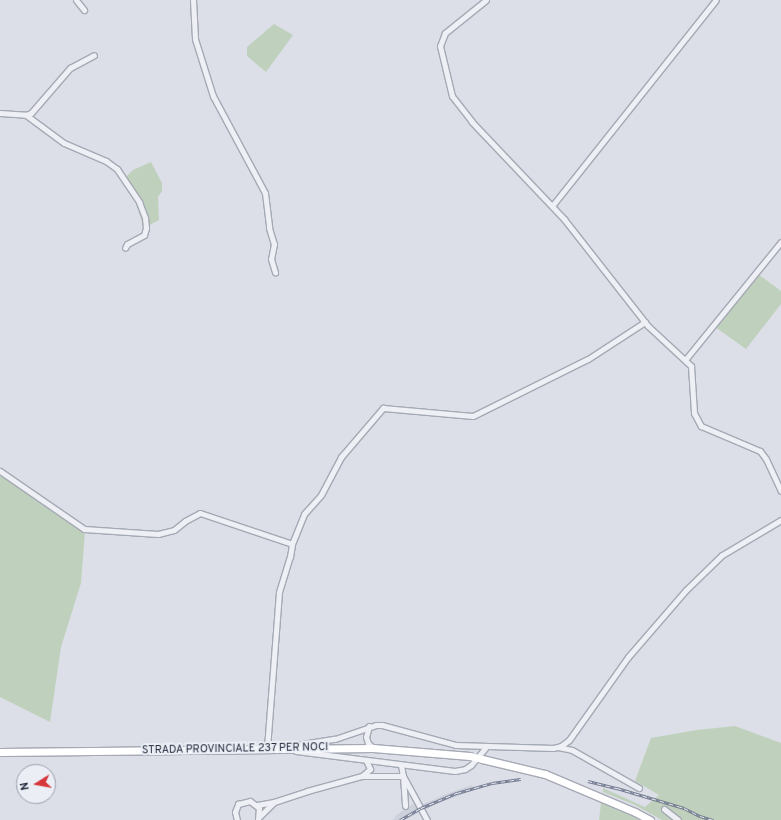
<!DOCTYPE html>
<style>
body{margin:0}
#map{position:relative;width:781px;height:820px;overflow:hidden;background:#dcdfe7;font-family:Overpass,sans-serif}
div>[style]{position:absolute}
.built>*{inset:0;background:#cdd1dc}
.green>*{inset:0;background:#bfd1bc}
.roads{filter:drop-shadow(1px 0 #a5a9b4) drop-shadow(-1px 0 #a5a9b4) drop-shadow(0 1px #a5a9b4) drop-shadow(0 -1px #a5a9b4)}
.minor>*{height:5px;margin:-2.5px;padding:0 2.5px;transform-origin:2.5px;border-radius:2.5px;background:#eef0f5}
.secondary>*{height:7px;margin:-3.5px;padding:0 3.5px;transform-origin:3.5px;border-radius:3.5px;background:#fff}
.rail>*{height:3px;margin-top:-1.5px;transform-origin:0;background:repeating-linear-gradient(90deg,#ebeef5 0 4.5px,#747b91 0 9px);box-sizing:border-box;border-block:1px solid #747b91}
.secondary-bridge>*{height:7px;margin:-3.5px;padding:0 3.5px;transform-origin:3.5px;border-radius:3.5px;background:#fff}
span{translate:-50% -50%;white-space:nowrap;text-align:center;line-height:1.15;-webkit-text-stroke:4px #ebeef5;paint-order:stroke}
.street-label{font-size:11px;color:#252b3e}
.north{position:absolute;left:16px;top:764px;width:40px;height:40px;box-sizing:border-box;background:#ebeef5;border:1px solid #9ca0ac;border-radius:50%;rotate:259deg;font-size:11px;font-weight:700;line-height:16px;text-align:center;color:#252b3e}
.north::after{content:'';display:block;margin:auto;width:14px;height:18px;background:#d5373b;clip-path:polygon(50% 0,100% 100%,50% 72%,0 100%)}
</style>
<div id="map">
<div class="built">
<div style="clip-path:polygon(472px 785px,474px 790px,436px 804px,405px 820px,392px 820px,395px 818px,395px 816px,413px 804px,417px 807px,446px 794px)"></div>
</div>
<div class="green">
<div style="clip-path:polygon(274px 24px,293px 35px,266px 72px,247px 56px,247px 47px)"></div>
<div style="clip-path:polygon(151px 162px,162px 183px,162px 191px,158px 197px,159px 220px,144px 228px,133px 195px,123px 180px,133px 170px)"></div>
<div style="clip-path:polygon(758px 274px,781px 291px,781px 304px,746px 349px,715px 327px)"></div>
<div style="clip-path:polygon(1px 474px,42px 505px,85px 531px,81px 583px,61px 647px,50px 722px,0 697px,0 478px)"></div>
<div style="clip-path:polygon(735px 726px,781px 743px,781px 820px,662px 820px,635px 805px,603px 792px,603px 788px,645px 807px,659px 795px,635px 781px,651px 738px,697px 730px)"></div>
<div style="clip-path:polygon(601px 803px,632px 816px,639px 820px,599px 820px)"></div>
</div>
<div class="roads">
<div class="minor">
<div style="left:76px;top:0;width:13px;rotate:51deg"></div>
<div style="left:193px;top:0;width:39px;rotate:87deg"></div>
<div style="left:195px;top:39px;width:60px;rotate:72.5deg"></div>
<div style="left:213px;top:96px;width:110px;rotate:61.8deg"></div>
<div style="left:265px;top:193px;width:35px;rotate:83deg"></div>
<div style="left:269px;top:228px;width:17px;rotate:73deg"></div>
<div style="left:274px;top:244px;width:15px;rotate:101deg"></div>
<div style="left:271px;top:259px;width:14px;rotate:73deg"></div>
<div style="left:486px;top:0;width:53px;rotate:141.2deg"></div>
<div style="left:445px;top:33px;width:14px;rotate:111deg"></div>
<div style="left:440px;top:46px;width:51px;rotate:76.5deg"></div>
<div style="left:452px;top:96px;width:33px;rotate:52deg"></div>
<div style="left:472px;top:122px;width:134px;rotate:46.5deg"></div>
<div style="left:564px;top:219px;width:136px;rotate:51.9deg"></div>
<div style="left:648px;top:326px;width:59px;rotate:42.9deg"></div>
<div style="left:691px;top:366px;width:47px;rotate:86.3deg"></div>
<div style="left:694px;top:413px;width:15px;rotate:62deg"></div>
<div style="left:701px;top:426px;width:64px;rotate:23deg"></div>
<div style="left:760px;top:451px;width:10px;rotate:53deg"></div>
<div style="left:766px;top:459px;width:35px;rotate:65deg"></div>
<div style="left:0;top:113px;width:26px;rotate:4deg"></div>
<div style="left:26px;top:115px;width:47px;rotate:36.4deg"></div>
<div style="left:64px;top:143px;width:46px;rotate:23.2deg"></div>
<div style="left:106px;top:161px;width:14px;rotate:36deg"></div>
<div style="left:117px;top:169px;width:40px;rotate:56deg"></div>
<div style="left:139px;top:202px;width:17px;rotate:69deg"></div>
<div style="left:145px;top:218px;width:10px;rotate:84deg"></div>
<div style="left:146px;top:228px;width:7px;rotate:106deg"></div>
<div style="left:144px;top:235px;width:19px;rotate:152deg"></div>
<div style="left:127px;top:244px;width:4px;rotate:117deg"></div>
<div style="left:26px;top:115px;width:5px;rotate:-22deg"></div>
<div style="left:31px;top:113px;width:60px;rotate:-49.1deg"></div>
<div style="left:70px;top:68px;width:27px;rotate:-28deg"></div>
<div style="left:552px;top:206px;width:263px;rotate:-51.5deg"></div>
<div style="left:685px;top:360px;width:152px;rotate:-50.9deg"></div>
<div style="left:0;top:471px;width:102px;rotate:34.6deg"></div>
<div style="left:84px;top:529px;width:74px;rotate:3.9deg"></div>
<div style="left:158px;top:534px;width:16px;rotate:-14deg"></div>
<div style="left:174px;top:530px;width:14px;rotate:-39deg"></div>
<div style="left:185px;top:521px;width:17px;rotate:-28deg"></div>
<div style="left:200px;top:513px;width:97px;rotate:18.6deg"></div>
<div style="left:369px;top:726px;width:11px;rotate:105deg"></div>
<div style="left:366px;top:737px;width:6px;rotate:72deg"></div>
<div style="left:368px;top:743px;width:7px;rotate:45deg"></div>
<div style="left:558px;top:747px;width:14px;rotate:12deg"></div>
<div style="left:572px;top:750px;width:77px;rotate:29.6deg"></div>
<div style="left:267px;top:748px;width:156px;rotate:-85.6deg"></div>
<div style="left:279px;top:592px;width:37px;rotate:-73deg"></div>
<div style="left:290px;top:557px;width:13px;rotate:-81deg"></div>
<div style="left:292px;top:544px;width:32px;rotate:-68deg"></div>
<div style="left:304px;top:514px;width:25px;rotate:-48deg"></div>
<div style="left:321px;top:495px;width:43px;rotate:-62.2deg"></div>
<div style="left:341px;top:457px;width:65px;rotate:-49.4deg"></div>
<div style="left:383px;top:408px;width:90px;rotate:5.1deg"></div>
<div style="left:473px;top:416px;width:128px;rotate:-26.4deg"></div>
<div style="left:588px;top:359px;width:68px;rotate:-33deg"></div>
<div style="left:296px;top:748px;width:7px;rotate:-34deg"></div>
<div style="left:302px;top:744px;width:33px;rotate:-9deg"></div>
<div style="left:335px;top:739px;width:43px;rotate:-18.9deg"></div>
<div style="left:376px;top:725px;width:6px"></div>
<div style="left:382px;top:725px;width:77px;rotate:15.1deg"></div>
<div style="left:456px;top:745px;width:97px;rotate:1.8deg"></div>
<div style="left:553px;top:748px;width:8px;rotate:-14deg"></div>
<div style="left:561px;top:746px;width:10px;rotate:-37deg"></div>
<div style="left:569px;top:740px;width:102px;rotate:-54.6deg"></div>
<div style="left:628px;top:657px;width:89px;rotate:-49.1deg"></div>
<div style="left:686px;top:590px;width:50px;rotate:-44.2deg"></div>
<div style="left:722px;top:555px;width:69px;rotate:-30.7deg"></div>
<div style="left:296px;top:751px;width:160px;rotate:7.2deg"></div>
<div style="left:455px;top:771px;width:10px;rotate:-11deg"></div>
<div style="left:465px;top:769px;width:7px;rotate:-34deg"></div>
<div style="left:471px;top:765px;width:23px;rotate:-50deg"></div>
<div style="left:401px;top:765px;width:11px;rotate:80deg"></div>
<div style="left:403px;top:776px;width:50px;rotate:61.4deg"></div>
<div style="left:362px;top:776px;width:11px;rotate:-41deg"></div>
<div style="left:370px;top:769px;width:10px;rotate:-114deg"></div>
<div style="left:257px;top:805px;width:17px;rotate:-10deg"></div>
<div style="left:274px;top:802px;width:35px;rotate:-18deg"></div>
<div style="left:307px;top:791px;width:57px;rotate:-15.3deg"></div>
<div style="left:362px;top:776px;width:41px"></div>
<div style="left:403px;top:776px;width:30px;rotate:86deg"></div>
<div style="left:664px;top:809px;width:18px;rotate:38deg"></div>
<div style="left:260px;top:816px;width:20px;rotate:-45deg"></div>
<div style="left:237px;top:820px;width:8px;rotate:-104deg"></div>
<div style="left:235px;top:812px;width:9px;rotate:-69deg"></div>
<div style="left:238px;top:804px;width:12px;rotate:-14deg"></div>
<div style="left:250px;top:801px;width:11px;rotate:38deg"></div>
<div style="left:259px;top:808px;width:12px;rotate:95deg"></div>
</div>
<div class="secondary">
<div style="left:0;top:752px;width:373px;rotate:-0.6deg"></div>
<div style="left:373px;top:748px;width:97px;rotate:4.7deg"></div>
<div style="left:482px;top:759px;width:65px;rotate:13.4deg"></div>
<div style="left:545px;top:774px;width:98px;rotate:22.9deg"></div>
<div style="left:635px;top:812px;width:17px;rotate:28deg"></div>
</div>
</div>
<div class="rail">
<div style="left:588px;top:781px;width:30px;rotate:14deg"></div>
<div style="left:617px;top:788px;width:70px;rotate:16.6deg"></div>
<div style="left:684px;top:808px;width:18px;rotate:27deg"></div>
<div style="left:700px;top:816px;width:14px;rotate:17deg"></div>
<div style="left:400px;top:820px;width:24px;rotate:-30deg"></div>
<div style="left:421px;top:808px;width:39px;rotate:-23deg"></div>
<div style="left:457px;top:793px;width:36px;rotate:-16deg"></div>
<div style="left:492px;top:783px;width:29px;rotate:-8deg"></div>
</div>
<div class="secondary-bridge">
<div style="left:470px;top:756px;width:12px;rotate:14deg"></div>
</div>
<div class="street-label">
<span style="left:235px;top:749px;rotate:-1deg">STRADA PROVINCIALE 237 PER NOCI</span>
</div>
<div class="north">N</div>
</div>
